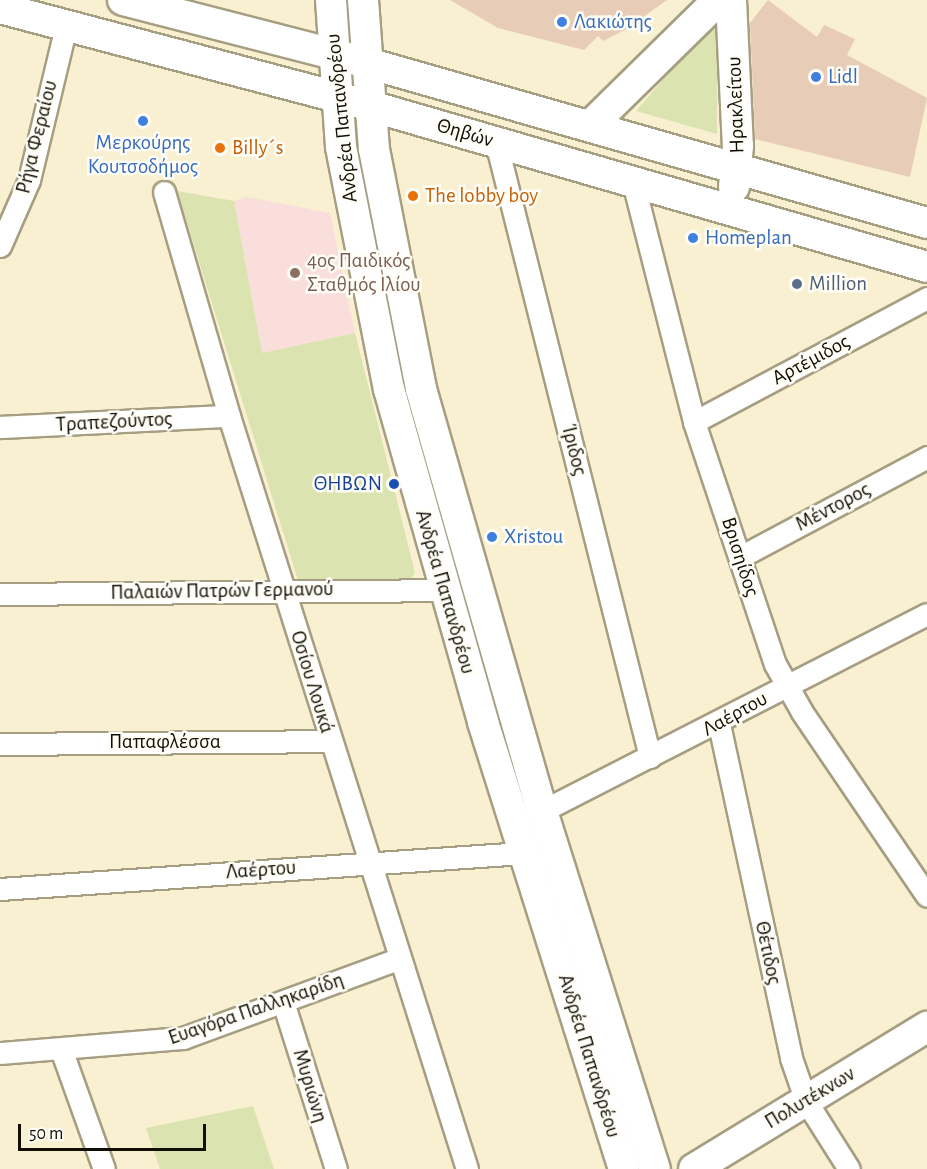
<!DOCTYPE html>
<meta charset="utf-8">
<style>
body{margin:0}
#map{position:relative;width:927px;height:1169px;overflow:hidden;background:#f8f0d0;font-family:"Alegreya Sans",sans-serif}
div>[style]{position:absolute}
.education>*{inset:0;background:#f9dedb}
.green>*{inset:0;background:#dbe3b0}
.building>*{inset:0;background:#e7ccb7}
.roads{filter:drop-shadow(2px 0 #a69e81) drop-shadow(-2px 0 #a69e81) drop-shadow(0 2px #a69e81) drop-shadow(0 -2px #a69e81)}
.street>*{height:21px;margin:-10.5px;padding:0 10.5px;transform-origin:10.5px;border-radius:10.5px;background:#fff}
.secondary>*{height:30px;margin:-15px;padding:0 15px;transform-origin:15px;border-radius:15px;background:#fff}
.dots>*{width:16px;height:16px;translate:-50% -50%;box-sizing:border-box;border:3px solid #fefdf6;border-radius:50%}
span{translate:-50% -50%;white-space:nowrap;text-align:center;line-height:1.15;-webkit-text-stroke:5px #fefdf6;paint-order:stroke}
.shop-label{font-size:21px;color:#366cbe}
.left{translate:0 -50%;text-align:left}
.street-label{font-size:21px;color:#110f05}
.food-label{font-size:21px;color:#c56008}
.education-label{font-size:21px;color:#785e54}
.service-label{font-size:21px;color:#4e5e75}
.transit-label{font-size:21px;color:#164399}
.right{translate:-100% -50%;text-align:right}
.scale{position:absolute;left:18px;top:1124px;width:188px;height:27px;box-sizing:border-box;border:3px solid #110f05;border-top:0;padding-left:8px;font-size:18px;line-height:21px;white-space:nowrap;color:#110f05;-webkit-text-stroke:4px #fefdf6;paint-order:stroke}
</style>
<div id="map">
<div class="education">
<div style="clip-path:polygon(247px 197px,330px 213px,355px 333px,262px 353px,234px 201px)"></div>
</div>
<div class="green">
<div style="clip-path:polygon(713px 22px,717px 25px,717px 134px,636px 111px)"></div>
<div style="clip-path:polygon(177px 191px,234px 201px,262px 353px,355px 333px,415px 573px,411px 579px,298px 580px)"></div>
<div style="clip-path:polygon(253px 1106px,274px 1169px,160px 1169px,146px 1128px)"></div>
</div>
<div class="building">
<div style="clip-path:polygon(450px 0,667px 0,625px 30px,603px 41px,598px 36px,584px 50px,498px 28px)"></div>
<div style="clip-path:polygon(768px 0,817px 37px,824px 25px,855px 39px,847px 55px,927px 98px,910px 177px,755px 139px,750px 23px)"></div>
</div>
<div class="roads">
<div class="street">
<div style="left:496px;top:142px;width:634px;rotate:75.94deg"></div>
<div style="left:633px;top:182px;width:248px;rotate:75.7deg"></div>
<div style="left:694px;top:422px;width:255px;rotate:71.5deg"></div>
<div style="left:775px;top:664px;width:55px;rotate:60.6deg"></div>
<div style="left:802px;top:712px;width:222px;rotate:55.8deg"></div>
<div style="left:164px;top:192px;width:233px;rotate:73.8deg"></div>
<div style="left:229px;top:416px;width:790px;rotate:72.46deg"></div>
<div style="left:0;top:246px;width:72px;rotate:-66.3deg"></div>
<div style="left:29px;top:180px;width:158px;rotate:-76.5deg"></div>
<div style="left:694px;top:422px;width:264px;rotate:-28deg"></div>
<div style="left:0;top:427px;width:229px;rotate:-2.8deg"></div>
<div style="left:740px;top:557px;width:212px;rotate:-28.1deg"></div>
<div style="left:0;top:594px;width:444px;rotate:-0.5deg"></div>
<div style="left:719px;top:724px;width:342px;rotate:77.8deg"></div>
<div style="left:791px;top:1058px;width:46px;rotate:70.8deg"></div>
<div style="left:806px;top:1101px;width:80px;rotate:57.7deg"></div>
<div style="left:0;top:744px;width:330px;rotate:-0.5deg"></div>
<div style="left:542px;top:811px;width:432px;rotate:-27.1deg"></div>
<div style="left:0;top:889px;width:524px;rotate:-3.94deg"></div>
<div style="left:283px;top:1002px;width:175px;rotate:72.4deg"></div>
<div style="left:61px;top:1049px;width:127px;rotate:70.3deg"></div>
<div style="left:0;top:1053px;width:184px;rotate:-4.7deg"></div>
<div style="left:183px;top:1038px;width:231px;rotate:-20.2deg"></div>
</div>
<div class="secondary">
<div style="left:123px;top:0;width:249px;rotate:14.4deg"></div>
<div style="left:364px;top:62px;width:586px;rotate:15.96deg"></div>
<div style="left:331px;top:0;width:147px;rotate:86.1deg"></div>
<div style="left:341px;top:147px;width:247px;rotate:78.8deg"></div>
<div style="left:389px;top:389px;width:346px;rotate:74.2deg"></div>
<div style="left:483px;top:722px;width:469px;rotate:72.5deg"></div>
<div style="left:363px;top:0;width:149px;rotate:85.8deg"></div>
<div style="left:374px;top:149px;width:245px;rotate:78.9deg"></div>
<div style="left:421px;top:389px;width:439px;rotate:74deg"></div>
<div style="left:542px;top:811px;width:375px;rotate:72.5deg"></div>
<div style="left:731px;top:0;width:146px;rotate:87.3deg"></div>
<div style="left:738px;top:146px;width:41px;rotate:95.6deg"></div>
<div style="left:0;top:8px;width:380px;rotate:14.8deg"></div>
<div style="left:367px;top:105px;width:583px;rotate:16.13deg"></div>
<div style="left:590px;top:126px;width:180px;rotate:-44.5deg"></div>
<div style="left:694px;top:1169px;width:273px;rotate:-31.4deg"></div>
</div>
</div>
<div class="dots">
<div style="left:562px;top:22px;background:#3f7fe0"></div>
<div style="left:816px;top:77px;background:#3f7fe0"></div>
<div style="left:143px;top:121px;background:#3f7fe0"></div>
<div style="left:220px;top:148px;background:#e8710a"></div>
<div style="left:413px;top:196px;background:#e8710a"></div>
<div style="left:693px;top:238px;background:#3f7fe0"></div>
<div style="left:295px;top:273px;background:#8d6e63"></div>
<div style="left:797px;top:284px;background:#5c6f8a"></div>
<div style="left:394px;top:484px;background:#1a4fb4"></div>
<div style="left:492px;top:537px;background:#3f7fe0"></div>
</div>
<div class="shop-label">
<span class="left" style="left:574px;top:22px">Λακιώτης</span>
<span class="left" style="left:828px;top:77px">Lidl</span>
<span style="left:143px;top:155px">Μερκούρης<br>Κουτσοδήμος</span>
<span class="left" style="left:705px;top:238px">Homeplan</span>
<span class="left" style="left:504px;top:537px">Xristou</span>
</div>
<div class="street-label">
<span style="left:736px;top:105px;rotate:-92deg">Ηρακλείτου</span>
<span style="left:342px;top:118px;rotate:-96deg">Ανδρέα Παπανδρέου</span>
<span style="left:465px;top:133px;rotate:16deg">Θηβών</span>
<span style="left:37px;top:137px;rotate:-76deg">Ρήγα Φεραίου</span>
<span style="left:811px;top:360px;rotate:-28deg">Αρτέμιδος</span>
<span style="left:114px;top:422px;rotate:-3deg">Τραπεζούντος</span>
<span style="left:574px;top:450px;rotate:76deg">Ίριδος</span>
<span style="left:833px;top:507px;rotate:-28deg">Μέντορος</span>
<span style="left:740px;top:557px;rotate:72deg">Βρισηίδος</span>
<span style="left:222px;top:591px;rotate:-1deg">Παλαιών Πατρών Γερμανού</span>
<span style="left:445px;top:592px;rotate:74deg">Ανδρέα Παπανδρέου</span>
<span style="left:312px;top:682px;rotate:73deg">Οσίου Λουκά</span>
<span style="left:735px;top:714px;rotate:-29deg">Λαέρτου</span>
<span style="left:165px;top:742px">Παπαφλέσσα</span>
<span style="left:261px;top:870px;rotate:-4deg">Λαέρτου</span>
<span style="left:768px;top:953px;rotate:78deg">Θέτιδος</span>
<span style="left:256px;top:1009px;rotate:-19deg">Ευαγόρα Παλληκαρίδη</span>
<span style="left:589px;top:1056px;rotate:73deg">Ανδρέα Παπανδρέου</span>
<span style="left:310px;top:1086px;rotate:73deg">Μυριώνη</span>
<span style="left:810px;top:1098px;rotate:-31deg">Πολυτέκνων</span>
</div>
<div class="food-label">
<span class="left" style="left:232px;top:148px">Billy´s</span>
<span class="left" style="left:425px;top:196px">The lobby boy</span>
</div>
<div class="education-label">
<span class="left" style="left:307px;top:273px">4ος Παιδικός<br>Σταθμός Ιλίου</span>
</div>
<div class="service-label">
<span class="left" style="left:809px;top:284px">Million</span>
</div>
<div class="transit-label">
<span class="right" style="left:382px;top:484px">ΘΗΒΩΝ</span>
</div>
<div class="scale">50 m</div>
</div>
